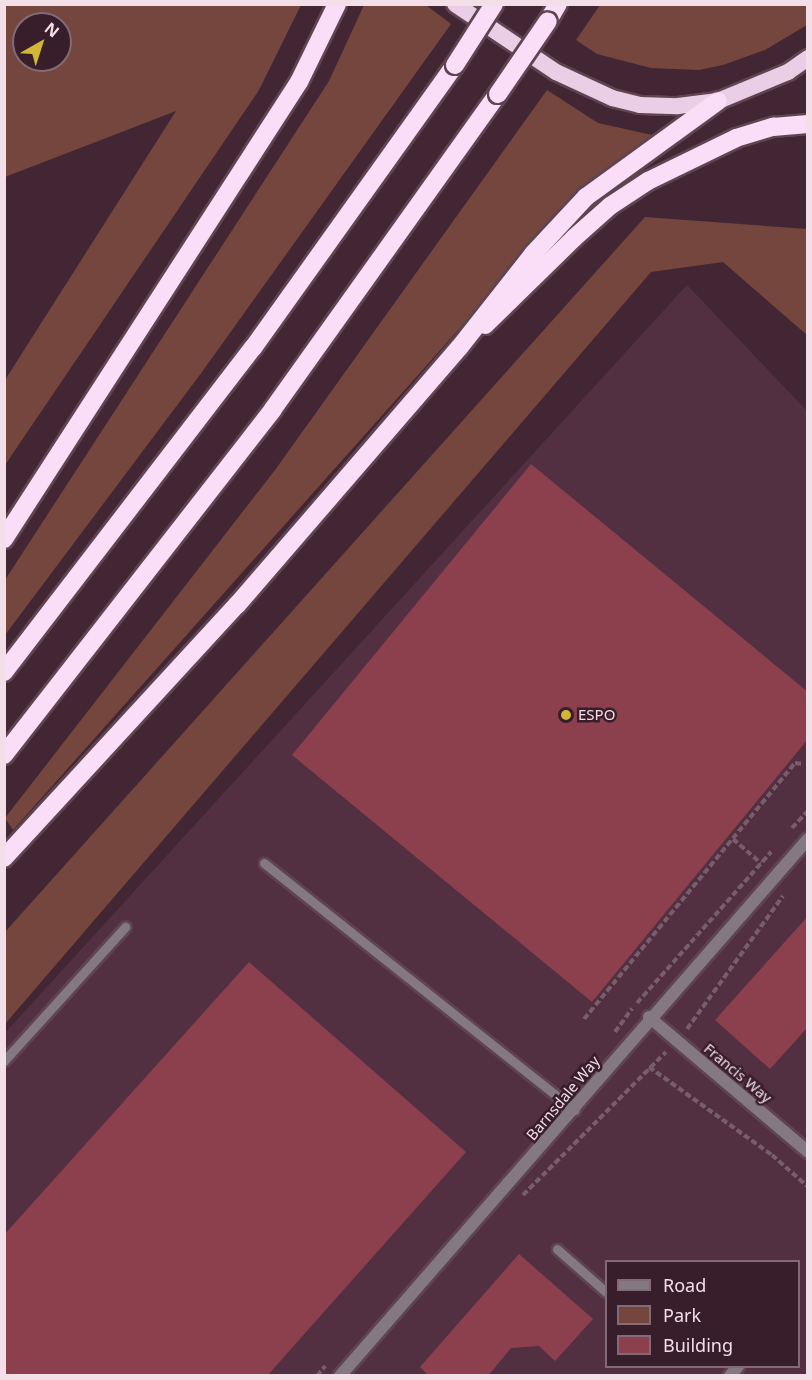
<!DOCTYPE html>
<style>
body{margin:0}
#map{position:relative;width:812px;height:1380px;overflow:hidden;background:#432634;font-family:"Noto Sans",sans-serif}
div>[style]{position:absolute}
.built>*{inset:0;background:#533041}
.green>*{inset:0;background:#74463d}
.building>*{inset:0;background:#8c3f4c}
.path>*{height:4px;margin-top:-2px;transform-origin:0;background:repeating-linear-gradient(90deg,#785e6a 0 6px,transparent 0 9px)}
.roads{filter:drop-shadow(2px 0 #5f4451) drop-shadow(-2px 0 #5f4451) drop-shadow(0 2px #5f4451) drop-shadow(0 -2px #5f4451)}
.service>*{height:9px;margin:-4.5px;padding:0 4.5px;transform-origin:4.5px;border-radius:4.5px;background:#847983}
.minor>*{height:12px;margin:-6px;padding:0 6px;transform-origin:6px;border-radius:6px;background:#847983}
.trunk>*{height:16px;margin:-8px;padding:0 8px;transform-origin:8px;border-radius:8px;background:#e9cee6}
.motorway>*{height:18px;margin:-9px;padding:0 9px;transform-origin:9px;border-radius:9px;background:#faddf7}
.bridges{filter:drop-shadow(2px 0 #5f4451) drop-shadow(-2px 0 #5f4451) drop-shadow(0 2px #5f4451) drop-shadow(0 -2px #5f4451)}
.motorway-bridge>*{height:18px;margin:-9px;padding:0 9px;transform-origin:9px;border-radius:9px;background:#faddf7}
.dots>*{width:16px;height:16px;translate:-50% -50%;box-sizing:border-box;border:3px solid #381d2a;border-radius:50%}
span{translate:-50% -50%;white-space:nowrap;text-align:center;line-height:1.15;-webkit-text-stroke:5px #381d2a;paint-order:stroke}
.poi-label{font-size:15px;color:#f3dfe7}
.left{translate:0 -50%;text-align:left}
.street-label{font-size:15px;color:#f3dfe7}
.frame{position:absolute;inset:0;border:6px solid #f3dfe7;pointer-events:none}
.legend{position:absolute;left:605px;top:1260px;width:195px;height:108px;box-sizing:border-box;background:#381d2a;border:2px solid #836b76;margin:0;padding:8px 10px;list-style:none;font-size:18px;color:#f3dfe7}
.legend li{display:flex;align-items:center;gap:12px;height:30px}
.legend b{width:30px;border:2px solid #836b76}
.north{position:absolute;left:12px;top:12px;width:60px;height:60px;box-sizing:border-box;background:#381d2a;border:2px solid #836b76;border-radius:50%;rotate:39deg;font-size:16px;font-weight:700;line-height:24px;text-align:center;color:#f3dfe7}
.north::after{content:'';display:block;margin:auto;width:21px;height:27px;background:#d1b736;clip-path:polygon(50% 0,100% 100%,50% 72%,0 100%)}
</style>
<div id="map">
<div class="built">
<div style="clip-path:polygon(evenodd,687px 285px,807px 411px,807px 1375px,5px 1376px,5px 1033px,687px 285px,606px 1262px,798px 1262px,798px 1366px,606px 1366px,606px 1262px)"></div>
</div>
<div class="green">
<div style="clip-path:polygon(evenodd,5px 4px,301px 5px,259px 90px,5px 465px,5px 380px,176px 111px,5px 177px,5px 4px,24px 24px,60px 24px,60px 60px,24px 60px,24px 24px)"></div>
<div style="clip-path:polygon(364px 5px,426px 5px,451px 24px,202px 372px,5px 635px,5px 580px,329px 81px)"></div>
<div style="clip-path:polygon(600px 5px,807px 5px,807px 25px,765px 50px,723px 65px,699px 70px,651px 68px,597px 54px,576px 40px)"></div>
<div style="clip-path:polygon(547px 90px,598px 123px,652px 135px,580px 193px,13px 830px,5px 818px,275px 470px)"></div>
<div style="clip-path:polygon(645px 217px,807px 229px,807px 335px,723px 262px,651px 272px,5px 1024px,5px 932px)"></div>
</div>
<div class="building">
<div style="clip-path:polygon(531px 464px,808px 692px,808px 739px,592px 1002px,292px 755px)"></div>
<div style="clip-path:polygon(808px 916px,808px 1027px,770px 1069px,715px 1020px)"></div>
<div style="clip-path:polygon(249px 962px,466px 1152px,267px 1376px,4px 1376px,4px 1235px)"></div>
<div style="clip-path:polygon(519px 1254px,593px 1319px,555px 1361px,539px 1346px,511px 1348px,488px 1376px,429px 1376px,420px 1367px)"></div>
</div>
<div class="path">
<div style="left:792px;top:828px;width:23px;rotate:-47deg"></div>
<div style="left:733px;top:839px;width:37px;rotate:41deg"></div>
<div style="left:637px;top:1003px;width:202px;rotate:-48.4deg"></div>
<div style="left:584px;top:1019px;width:332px;rotate:-50.5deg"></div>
<div style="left:795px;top:763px;width:8px;rotate:7deg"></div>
<div style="left:687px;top:1029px;width:164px;rotate:-54.2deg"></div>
<div style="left:615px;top:1032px;width:29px;rotate:-54deg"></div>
<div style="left:649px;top:1067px;width:151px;rotate:35.6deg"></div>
<div style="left:772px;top:1155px;width:48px;rotate:41.6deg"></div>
<div style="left:523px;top:1195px;width:202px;rotate:-45deg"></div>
<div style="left:317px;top:1376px;width:13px;rotate:-51deg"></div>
</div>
<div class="roads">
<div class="service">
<div style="left:264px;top:863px;width:397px;rotate:38.5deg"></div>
<div style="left:4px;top:1061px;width:181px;rotate:-47.9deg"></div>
<div style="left:557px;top:1249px;width:65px;rotate:41.3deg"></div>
</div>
<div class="minor">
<div style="left:649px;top:1017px;width:209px;rotate:40.3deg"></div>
<div style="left:340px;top:1376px;width:712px;rotate:-48.93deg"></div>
<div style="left:730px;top:1376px;width:13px;rotate:-51deg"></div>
</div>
<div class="trunk">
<div style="left:455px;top:4px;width:122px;rotate:34deg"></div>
<div style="left:556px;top:72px;width:62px;rotate:24.9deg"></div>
<div style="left:612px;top:98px;width:29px;rotate:14deg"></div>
<div style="left:640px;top:105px;width:38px;rotate:2deg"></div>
<div style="left:678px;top:106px;width:40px;rotate:-7.1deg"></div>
<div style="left:718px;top:101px;width:76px;rotate:-22.5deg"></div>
<div style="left:788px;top:72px;width:24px;rotate:-35deg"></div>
</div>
<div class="motorway">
<div style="left:548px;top:21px;width:20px;rotate:-60deg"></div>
<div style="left:485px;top:325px;width:124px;rotate:-44.3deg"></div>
<div style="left:574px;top:238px;width:48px;rotate:-41.6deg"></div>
<div style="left:610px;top:206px;width:45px;rotate:-33.3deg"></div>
<div style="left:648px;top:181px;width:98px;rotate:-26deg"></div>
<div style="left:736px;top:138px;width:39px;rotate:-17deg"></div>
<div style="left:773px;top:127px;width:35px;rotate:-5deg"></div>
<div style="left:4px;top:539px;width:544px;rotate:-57.16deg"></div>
<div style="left:299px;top:82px;width:87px;rotate:-64deg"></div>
<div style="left:4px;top:672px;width:409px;rotate:-52.5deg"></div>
<div style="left:253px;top:348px;width:348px;rotate:-54.5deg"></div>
<div style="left:4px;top:755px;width:438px;rotate:-52.1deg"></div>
<div style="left:273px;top:409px;width:387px;rotate:-54.5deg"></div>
<div style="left:4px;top:858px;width:344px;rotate:-47.4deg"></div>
<div style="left:237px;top:605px;width:340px;rotate:-49.2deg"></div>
<div style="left:459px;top:348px;width:120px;rotate:-51.8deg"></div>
<div style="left:533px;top:254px;width:78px;rotate:-47.1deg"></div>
<div style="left:586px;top:197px;width:163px;rotate:-36deg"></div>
</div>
</div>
<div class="bridges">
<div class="motorway-bridge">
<div style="left:455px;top:65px;width:72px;rotate:-57.4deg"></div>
<div style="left:498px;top:94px;width:88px;rotate:-55.6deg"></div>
</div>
</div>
<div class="dots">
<div style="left:566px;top:715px;background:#d1b736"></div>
</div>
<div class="poi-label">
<span class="left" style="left:578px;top:715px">ESPO</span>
</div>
<div class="street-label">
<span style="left:738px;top:1073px;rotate:40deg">Francis Way</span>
<span style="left:563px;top:1098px;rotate:-50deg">Barnsdale Way</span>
</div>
<div class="frame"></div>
<ul class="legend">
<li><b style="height:8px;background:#847983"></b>Road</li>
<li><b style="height:16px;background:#74463d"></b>Park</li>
<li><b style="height:16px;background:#8c3f4c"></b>Building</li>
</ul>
<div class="north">N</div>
</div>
